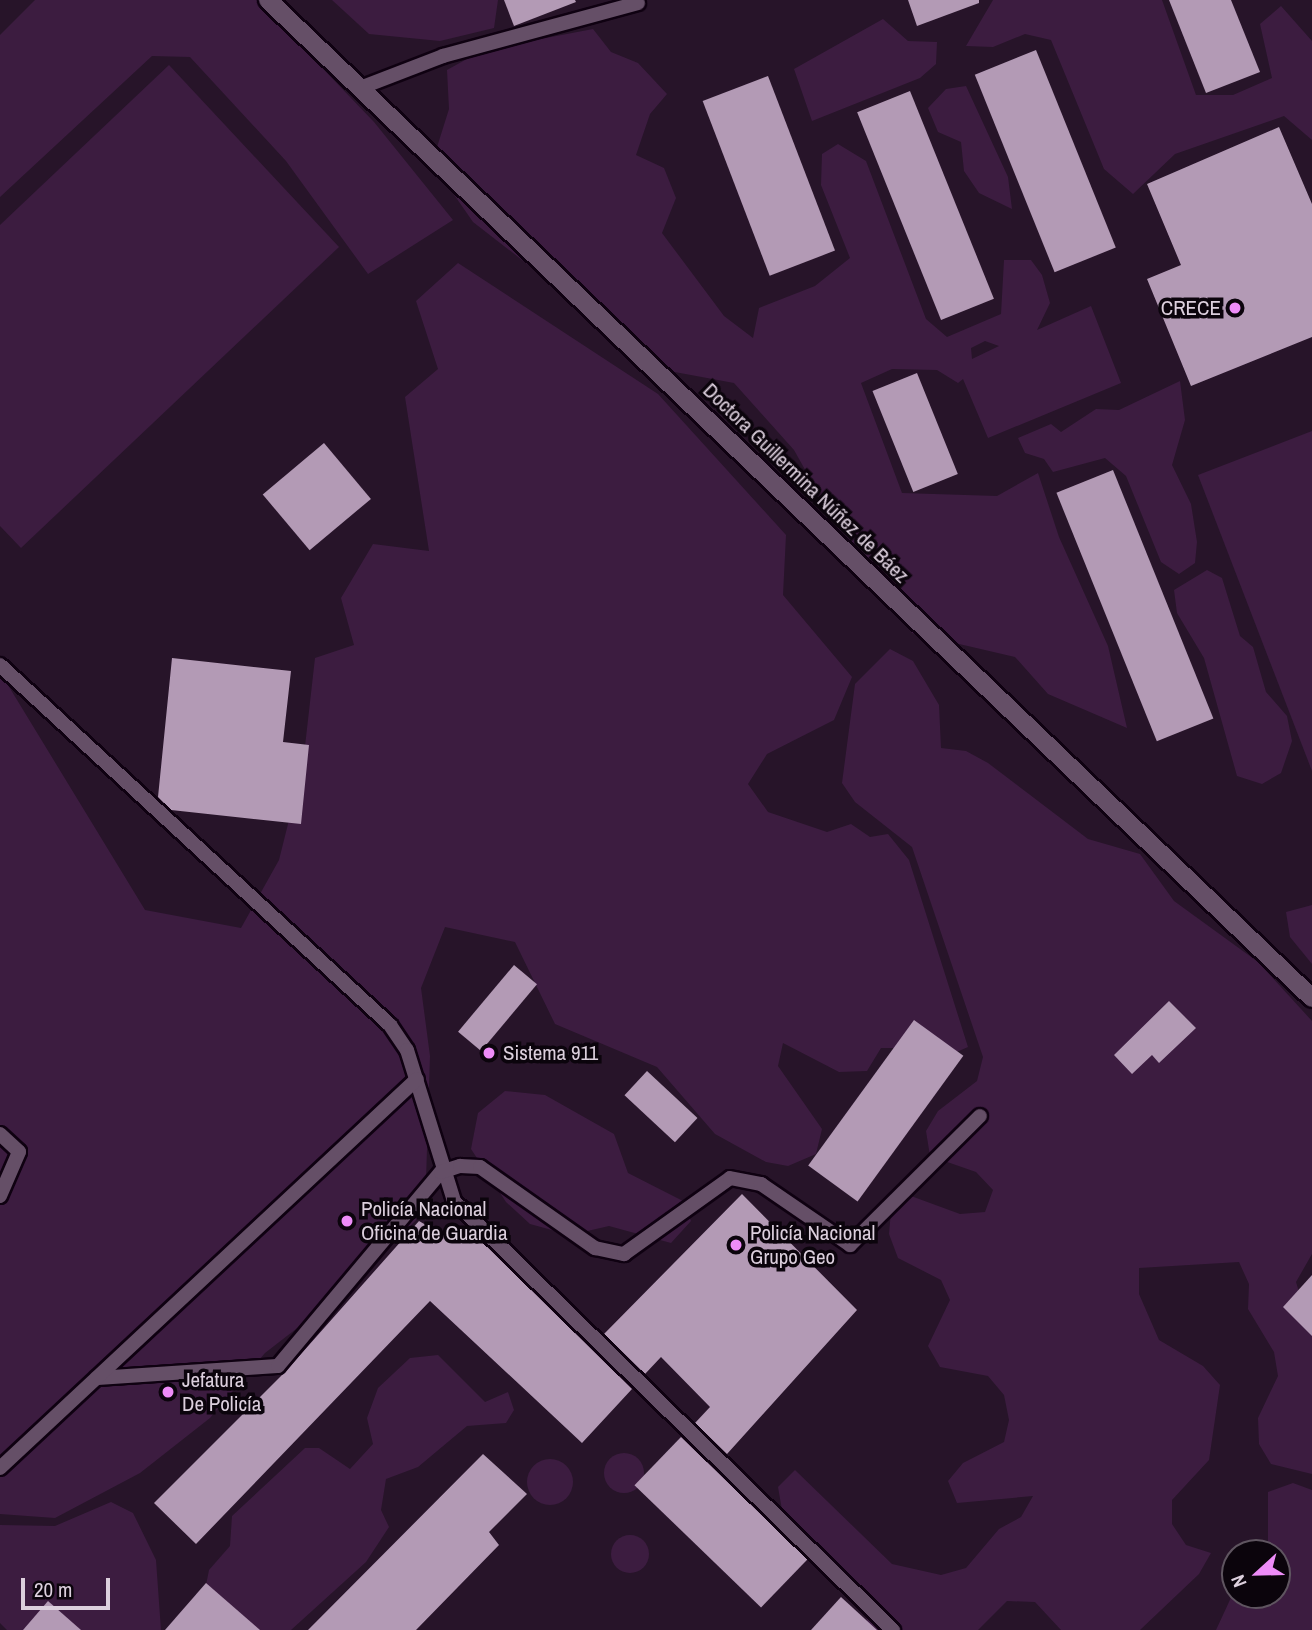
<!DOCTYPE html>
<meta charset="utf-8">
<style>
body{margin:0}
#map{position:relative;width:1312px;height:1630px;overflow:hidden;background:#271429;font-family:"Archivo Narrow",sans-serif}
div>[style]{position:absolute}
.green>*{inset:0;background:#3c1c40}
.round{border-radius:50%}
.building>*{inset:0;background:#b39ab5;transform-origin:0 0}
.roads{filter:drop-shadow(2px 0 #0f0111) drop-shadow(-2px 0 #0f0111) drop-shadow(0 2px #0f0111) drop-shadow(0 -2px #0f0111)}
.lane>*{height:14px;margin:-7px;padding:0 7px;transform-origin:7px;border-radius:7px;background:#654f67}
.secondary>*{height:18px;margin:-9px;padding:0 9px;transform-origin:9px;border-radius:9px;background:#654f67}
.dots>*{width:19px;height:19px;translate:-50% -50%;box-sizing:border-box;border:4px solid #0b040c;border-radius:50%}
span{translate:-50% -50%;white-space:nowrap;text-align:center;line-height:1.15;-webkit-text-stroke:7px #0b040c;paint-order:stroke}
.poi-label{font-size:21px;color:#dccfdd}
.right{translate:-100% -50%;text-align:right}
.left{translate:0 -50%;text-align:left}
.street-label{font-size:21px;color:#dccfdd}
.north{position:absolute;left:1221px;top:1539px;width:70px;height:70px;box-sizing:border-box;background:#0b040c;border:2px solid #5f5560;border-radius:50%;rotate:248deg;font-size:19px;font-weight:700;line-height:28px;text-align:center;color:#dccfdd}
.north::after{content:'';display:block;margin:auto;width:24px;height:32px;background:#ee8cf8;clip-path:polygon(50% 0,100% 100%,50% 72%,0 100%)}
.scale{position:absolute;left:21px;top:1578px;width:89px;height:32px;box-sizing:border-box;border:4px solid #dccfdd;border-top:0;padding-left:9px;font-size:21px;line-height:24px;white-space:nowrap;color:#dccfdd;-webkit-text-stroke:5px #0b040c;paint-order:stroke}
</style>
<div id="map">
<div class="green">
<div style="clip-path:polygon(35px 0,257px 0,374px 122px,453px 220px,368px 274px,286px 161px,190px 57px,152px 56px,0 197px,0 35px)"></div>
<div style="clip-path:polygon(332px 0,498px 0,494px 28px,440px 41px,369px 34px)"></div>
<div style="clip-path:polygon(993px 0,1162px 0,1196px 95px,1233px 95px,1272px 78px,1260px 24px,1281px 6px,1312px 41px,1312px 140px,1284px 116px,1175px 154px,1133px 194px,1104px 169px,1051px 40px,1025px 34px,993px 47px,966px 46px)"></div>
<div style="clip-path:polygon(883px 19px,908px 41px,937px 42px,936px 64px,920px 78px,812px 121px,794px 69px)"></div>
<div style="clip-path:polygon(evenodd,593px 29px,611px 52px,638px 63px,667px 94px,650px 114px,636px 155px,664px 168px,676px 198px,662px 233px,724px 316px,753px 338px,759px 308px,815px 286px,850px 258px,821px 185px,822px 154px,838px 144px,866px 161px,926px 319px,947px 337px,1001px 314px,1004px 260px,1031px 260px,1042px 275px,1050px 303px,1037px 330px,1091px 306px,1121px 383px,988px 438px,963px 379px,958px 383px,937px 370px,892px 369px,861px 383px,902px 493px,997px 496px,1038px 473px,1059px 537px,1108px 646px,1127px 728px,1048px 694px,1015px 657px,912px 633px,862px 571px,794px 450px,734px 383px,664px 370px,473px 222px,432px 163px,449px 109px,447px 70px,483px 50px,593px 29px,985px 341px,999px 346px,972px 359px,971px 348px,985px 341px)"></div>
<div style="clip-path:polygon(169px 65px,339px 247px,21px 548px,0 526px,0 225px)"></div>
<div style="clip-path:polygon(966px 86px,1008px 177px,1012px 209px,979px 193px,964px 171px,961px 142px,938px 132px,928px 108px,946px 89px)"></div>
<div style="clip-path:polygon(458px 263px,658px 394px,786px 535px,783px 595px,852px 677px,834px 720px,767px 754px,748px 784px,768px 812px,827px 832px,851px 824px,870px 837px,888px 834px,909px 860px,968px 1047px,952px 1054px,935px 1048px,881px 1048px,867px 1071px,839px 1072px,783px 1043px,778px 1066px,822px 1129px,816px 1154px,788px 1166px,766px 1162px,715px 1134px,657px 1067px,555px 1024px,515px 942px,445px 927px,421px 988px,430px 1056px,425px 1211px,349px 1288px,265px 1353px,210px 1418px,140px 1473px,55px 1518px,0 1514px,0 672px,145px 910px,241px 928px,279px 860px,303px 764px,315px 658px,354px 645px,341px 598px,373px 544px,429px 551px,405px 397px,438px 369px,416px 301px)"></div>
<div style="clip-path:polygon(1180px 381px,1185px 420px,1172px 465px,1191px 504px,1197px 542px,1195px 563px,1179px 574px,1161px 562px,1126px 476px,1105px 458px,1053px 472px,1044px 459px,1025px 453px,1018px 438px,1051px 424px,1061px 432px,1096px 409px,1119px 410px)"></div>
<div style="clip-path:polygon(1312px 431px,1312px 771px,1198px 475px)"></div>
<div style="clip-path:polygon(1207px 570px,1222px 578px,1240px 636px,1253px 647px,1266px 692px,1287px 716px,1292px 741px,1281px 773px,1262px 784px,1237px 776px,1204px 658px,1177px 613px,1174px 590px)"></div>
<div style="clip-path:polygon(890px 649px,913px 661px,939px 705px,941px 748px,966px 751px,988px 763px,1088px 839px,1140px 854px,1174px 901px,1258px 962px,1312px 1021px,1312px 1254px,1296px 1282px,1312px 1335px,1312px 1474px,1271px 1464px,1259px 1444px,1258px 1418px,1278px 1376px,1274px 1352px,1248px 1309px,1249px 1284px,1239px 1262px,1139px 1268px,1139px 1294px,1159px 1340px,1203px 1366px,1220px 1385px,1209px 1460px,1172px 1500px,1172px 1524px,1186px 1545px,1211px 1553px,1199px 1574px,1140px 1630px,1061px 1630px,1035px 1602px,1007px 1601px,978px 1630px,871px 1630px,854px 1588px,782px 1510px,778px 1487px,795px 1470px,892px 1564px,941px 1575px,966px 1568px,999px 1529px,1021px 1517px,1033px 1496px,957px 1503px,948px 1481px,963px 1463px,1004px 1442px,1009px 1420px,1004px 1395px,988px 1376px,940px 1367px,928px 1346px,950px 1300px,941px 1280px,898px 1258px,889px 1234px,891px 1211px,911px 1196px,960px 1214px,985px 1212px,993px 1190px,976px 1172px,930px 1156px,926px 1131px,938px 1111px,977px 1081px,983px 1057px,912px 847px,855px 802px,842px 783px,855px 684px)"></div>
<div style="clip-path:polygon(1312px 905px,1312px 964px,1290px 937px,1286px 912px)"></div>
<div style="clip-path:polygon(505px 1091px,545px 1095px,614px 1134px,628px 1173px,683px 1201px,691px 1221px,671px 1243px,609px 1226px,570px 1235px,530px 1224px,506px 1202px,471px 1149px,478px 1113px)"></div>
<div style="clip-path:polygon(438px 1355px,485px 1402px,508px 1392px,514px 1410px,506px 1423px,467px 1426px,418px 1467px,386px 1479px,381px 1510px,389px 1527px,366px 1562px,291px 1630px,237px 1630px,204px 1595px,209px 1570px,230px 1546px,232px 1516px,305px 1448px,319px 1448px,350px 1469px,373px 1444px,367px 1418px,378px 1388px,410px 1358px)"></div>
<div class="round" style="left:604px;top:1453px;width:40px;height:40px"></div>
<div class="round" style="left:527px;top:1459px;width:46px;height:46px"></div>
<div style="clip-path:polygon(1293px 1483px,1312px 1490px,1312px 1630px,1216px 1630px,1235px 1589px,1235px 1595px,1277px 1595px,1277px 1553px,1268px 1553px,1268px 1492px)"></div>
<div style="clip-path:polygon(111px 1502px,133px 1513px,156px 1560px,161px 1630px,7px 1630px,0 1623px,0 1525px,55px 1526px)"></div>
<div class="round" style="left:611px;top:1535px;width:38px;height:38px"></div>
</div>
<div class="building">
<div style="clip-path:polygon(504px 0,575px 0,576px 2px,514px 26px)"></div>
<div style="clip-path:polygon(908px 0,979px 0,979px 3px,917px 26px)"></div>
<div style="clip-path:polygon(1169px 0,1231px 0,1260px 72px,1206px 93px)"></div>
<div style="left:1036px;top:50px;width:213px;height:66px;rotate:68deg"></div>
<div style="left:768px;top:76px;width:187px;height:70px;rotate:69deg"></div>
<div style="left:910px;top:91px;width:224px;height:57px;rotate:68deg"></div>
<div style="clip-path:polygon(1279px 127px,1312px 204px,1312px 337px,1191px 386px,1147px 279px,1181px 265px,1147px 184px)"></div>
<div style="left:917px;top:373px;width:109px;height:48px;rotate:68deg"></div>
<div style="left:324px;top:443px;width:73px;height:80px;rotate:50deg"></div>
<div style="left:1113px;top:470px;width:268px;height:61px;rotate:68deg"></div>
<div style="clip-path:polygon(172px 658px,291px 671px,283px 742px,309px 745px,301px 824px,171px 810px,158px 797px)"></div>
<div style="left:514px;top:965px;width:30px;height:87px;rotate:40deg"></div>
<div style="clip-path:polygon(1169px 1001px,1196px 1028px,1159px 1063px,1152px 1055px,1132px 1074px,1114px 1055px)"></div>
<div style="left:914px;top:1020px;width:61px;height:180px;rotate:36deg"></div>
<div style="left:647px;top:1071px;width:69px;height:33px;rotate:43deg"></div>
<div style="clip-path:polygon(742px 1194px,857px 1310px,727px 1454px,695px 1423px,710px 1407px,661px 1357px,645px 1374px,604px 1334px)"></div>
<div style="clip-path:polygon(419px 1221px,457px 1243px,467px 1227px,632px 1389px,582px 1443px,430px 1301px,196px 1544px,154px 1503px,285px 1372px)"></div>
<div style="clip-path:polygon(1312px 1275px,1312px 1336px,1283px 1307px)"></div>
<div style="left:681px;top:1437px;width:176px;height:67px;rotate:44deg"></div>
<div style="clip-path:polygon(483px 1454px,527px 1494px,489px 1532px,499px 1545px,416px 1630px,308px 1630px)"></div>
<div style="clip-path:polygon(206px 1583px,260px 1630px,165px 1630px)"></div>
<div style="clip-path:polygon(841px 1597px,877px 1630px,811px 1630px)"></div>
<div style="clip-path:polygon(48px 1601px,81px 1630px,23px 1630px)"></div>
</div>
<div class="roads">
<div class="lane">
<div style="left:360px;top:88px;width:89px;rotate:-21.1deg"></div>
<div style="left:443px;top:56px;width:202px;rotate:-15.2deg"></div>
<div style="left:0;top:665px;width:531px;rotate:42.71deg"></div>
<div style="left:390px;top:1025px;width:30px;rotate:56deg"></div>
<div style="left:407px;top:1050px;width:158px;rotate:72.7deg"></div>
<div style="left:454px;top:1201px;width:614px;rotate:44.34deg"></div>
<div style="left:0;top:1134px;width:26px;rotate:43deg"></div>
<div style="left:19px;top:1152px;width:48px;rotate:113.4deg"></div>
<div style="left:97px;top:1378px;width:181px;rotate:-3.8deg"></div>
<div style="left:278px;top:1366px;width:253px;rotate:-50deg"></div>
<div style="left:441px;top:1172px;width:20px;rotate:-18deg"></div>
<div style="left:460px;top:1166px;width:20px;rotate:3deg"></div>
<div style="left:480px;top:1167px;width:141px;rotate:35.2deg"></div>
<div style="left:595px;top:1248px;width:30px;rotate:12deg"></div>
<div style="left:624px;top:1254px;width:130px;rotate:-35.6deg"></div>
<div style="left:730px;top:1178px;width:32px;rotate:11deg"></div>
<div style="left:761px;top:1184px;width:108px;rotate:34.4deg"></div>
<div style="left:850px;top:1245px;width:183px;rotate:-44.8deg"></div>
<div style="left:0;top:1468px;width:570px;rotate:-43.01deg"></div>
</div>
<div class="secondary">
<div style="left:268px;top:0;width:1444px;rotate:43.71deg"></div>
</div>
</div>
<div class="dots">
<div style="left:1235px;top:308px;background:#ee8cf8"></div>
<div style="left:489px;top:1053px;background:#ee8cf8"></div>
<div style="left:347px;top:1221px;background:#ee8cf8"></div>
<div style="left:736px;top:1245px;background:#ee8cf8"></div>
<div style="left:168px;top:1392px;background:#ee8cf8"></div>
</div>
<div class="poi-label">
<span class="right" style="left:1221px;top:308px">CRECE</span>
<span class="left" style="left:503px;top:1053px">Sistema 911</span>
<span class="left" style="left:361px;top:1221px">Policía Nacional<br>Oficina de Guardia</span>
<span class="left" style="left:750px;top:1245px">Policía Nacional<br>Grupo Geo</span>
<span class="left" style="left:182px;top:1392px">Jefatura<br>De Policía</span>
</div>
<div class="street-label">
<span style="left:806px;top:483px;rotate:44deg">Doctora Guillermina Núñez de Báez</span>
</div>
<div class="north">N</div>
<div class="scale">20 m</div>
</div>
